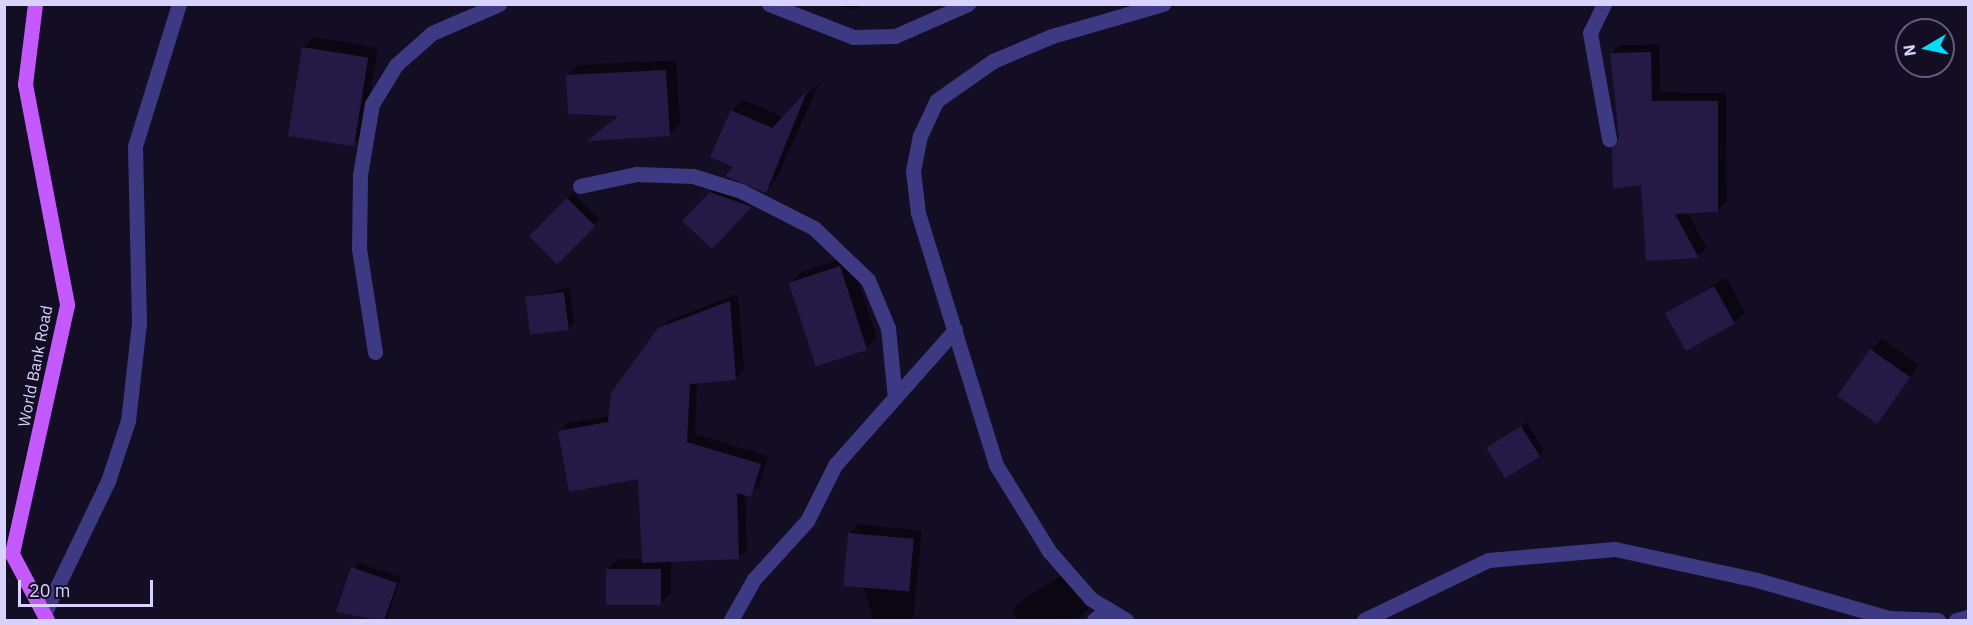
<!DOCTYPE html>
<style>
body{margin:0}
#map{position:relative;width:1973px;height:625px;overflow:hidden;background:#130e24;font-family:"IBM Plex Sans",sans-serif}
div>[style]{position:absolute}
.shadow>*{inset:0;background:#0007;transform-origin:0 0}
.building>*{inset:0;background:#241a45;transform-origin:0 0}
.minor>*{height:15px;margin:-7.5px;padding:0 7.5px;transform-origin:7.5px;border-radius:7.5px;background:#3e3983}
.major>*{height:15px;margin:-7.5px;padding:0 7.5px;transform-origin:7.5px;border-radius:7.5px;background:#c459ff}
span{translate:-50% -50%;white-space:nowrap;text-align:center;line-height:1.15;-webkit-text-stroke:6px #130e24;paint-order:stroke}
.street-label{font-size:16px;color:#d8d2ff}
.frame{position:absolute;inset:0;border:6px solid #d8d2ff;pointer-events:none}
.north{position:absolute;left:1895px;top:18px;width:60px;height:60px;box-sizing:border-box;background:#130e24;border:2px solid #625c7c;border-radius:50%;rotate:261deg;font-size:16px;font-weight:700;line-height:24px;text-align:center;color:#d8d2ff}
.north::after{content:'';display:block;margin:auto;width:21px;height:27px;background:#00defc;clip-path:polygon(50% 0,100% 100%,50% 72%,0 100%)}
.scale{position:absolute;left:18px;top:580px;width:135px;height:27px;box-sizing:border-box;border:3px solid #d8d2ff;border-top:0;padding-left:8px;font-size:18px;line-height:21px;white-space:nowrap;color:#d8d2ff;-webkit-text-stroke:4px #130e24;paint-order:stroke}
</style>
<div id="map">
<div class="shadow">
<div style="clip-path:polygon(831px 4px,862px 4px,857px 10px)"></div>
<div style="clip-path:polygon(314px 37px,378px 48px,363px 134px,352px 145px,303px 48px)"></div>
<div style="clip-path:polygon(1659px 44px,1660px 92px,1726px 93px,1727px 201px,1718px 210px,1687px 212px,1707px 248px,1698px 256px,1647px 259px,1642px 183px,1620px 138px,1611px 54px,1620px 45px)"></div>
<div style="clip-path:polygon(676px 60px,680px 124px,669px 135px,591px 139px,619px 114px,567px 76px,578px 65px)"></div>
<div style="clip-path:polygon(820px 82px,776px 180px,766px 191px,736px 167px,732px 111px,743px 100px,783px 117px)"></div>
<div style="clip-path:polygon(717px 187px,756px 201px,712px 247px,684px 221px)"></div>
<div style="left:573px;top:193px;width:37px;height:61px;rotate:46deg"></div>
<div style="clip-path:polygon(850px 256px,877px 338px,866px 348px,790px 283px,801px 272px)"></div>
<div style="clip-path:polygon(1726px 277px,1745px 312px,1734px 323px,1667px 314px)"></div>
<div style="clip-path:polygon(570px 287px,574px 323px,568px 328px,526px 298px)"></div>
<div style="clip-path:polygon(738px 294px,744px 370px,736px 378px,697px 382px,695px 434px,768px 456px,759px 487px,745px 494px,747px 550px,738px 558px,671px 560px,671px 593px,660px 604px,607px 570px,618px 559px,643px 559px,640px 477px,560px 431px,568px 423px,610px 416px,667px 321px)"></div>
<div style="clip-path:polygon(1882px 339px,1919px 365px,1878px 421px,1871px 350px)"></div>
<div style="clip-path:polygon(1527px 422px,1544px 450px,1539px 456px,1488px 447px)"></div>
<div style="clip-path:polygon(859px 524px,922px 531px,913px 620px,873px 620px,850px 534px)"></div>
<div style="clip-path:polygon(358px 563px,401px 577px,387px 620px,338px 611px)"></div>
<div style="clip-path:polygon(1068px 571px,1090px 607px,1079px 618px,1018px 620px,1012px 610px,1023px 600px)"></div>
</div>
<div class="building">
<div style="left:302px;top:47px;width:67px;height:90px;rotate:9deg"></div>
<div style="clip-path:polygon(1651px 52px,1652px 101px,1718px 101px,1718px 212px,1675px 214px,1699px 258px,1646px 261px,1641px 185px,1613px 189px,1612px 148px,1619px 138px,1610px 53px)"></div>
<div style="clip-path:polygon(666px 70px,670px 136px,587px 141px,618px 116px,568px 114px,566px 75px)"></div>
<div style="clip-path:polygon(807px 91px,766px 193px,725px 176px,733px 167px,710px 157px,731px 110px,772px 128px)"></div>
<div style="clip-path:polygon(710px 192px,752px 207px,712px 249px,682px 221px)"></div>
<div style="left:567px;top:198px;width:40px;height:54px;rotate:45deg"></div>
<div style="left:840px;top:266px;width:88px;height:54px;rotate:72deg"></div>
<div style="left:1714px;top:286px;width:43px;height:56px;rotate:61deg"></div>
<div style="left:564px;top:292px;width:38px;height:39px;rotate:83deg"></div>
<div style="clip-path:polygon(730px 301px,736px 380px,690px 384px,687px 442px,761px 464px,751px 497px,737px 493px,739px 559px,642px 563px,638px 479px,569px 492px,558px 431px,608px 422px,611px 393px,658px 328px)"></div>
<div style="left:1870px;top:349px;width:49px;height:57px;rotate:35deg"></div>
<div style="left:1521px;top:426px;width:36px;height:41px;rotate:58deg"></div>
<div style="left:848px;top:533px;width:66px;height:53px;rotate:5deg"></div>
<div style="clip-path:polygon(351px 567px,397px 583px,384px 621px,336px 612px)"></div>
<div style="left:606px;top:569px;width:55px;height:36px"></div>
</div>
<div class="minor">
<div style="left:769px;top:4px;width:90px;rotate:21.4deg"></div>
<div style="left:853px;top:37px;width:42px;rotate:-1.4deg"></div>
<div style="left:895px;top:36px;width:80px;rotate:-23.7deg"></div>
<div style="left:1604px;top:4px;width:32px;rotate:116deg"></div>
<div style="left:1590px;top:33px;width:108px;rotate:79.8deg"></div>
<div style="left:580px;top:186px;width:57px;rotate:-12.1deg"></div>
<div style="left:636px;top:174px;width:57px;rotate:2deg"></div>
<div style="left:693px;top:176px;width:50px;rotate:17.4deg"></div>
<div style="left:741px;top:191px;width:82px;rotate:26.9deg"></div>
<div style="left:814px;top:228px;width:75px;rotate:43.9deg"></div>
<div style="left:868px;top:280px;width:52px;rotate:67.4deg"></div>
<div style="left:888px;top:328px;width:70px;rotate:84.3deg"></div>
<div style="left:375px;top:352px;width:104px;rotate:-98.8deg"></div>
<div style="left:359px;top:249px;width:74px;rotate:-89.2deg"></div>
<div style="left:360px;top:175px;width:72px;rotate:-80.4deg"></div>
<div style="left:372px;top:104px;width:46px;rotate:-58.4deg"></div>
<div style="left:396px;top:65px;width:48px;rotate:-41.6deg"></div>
<div style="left:432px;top:33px;width:73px;rotate:-23.4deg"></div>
<div style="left:44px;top:614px;width:148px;rotate:-64.3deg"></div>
<div style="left:108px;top:481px;width:63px;rotate:-71.6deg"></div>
<div style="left:128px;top:421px;width:99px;rotate:-83.6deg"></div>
<div style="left:139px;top:323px;width:177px;rotate:-91.3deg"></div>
<div style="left:135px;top:146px;width:149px;rotate:-72.8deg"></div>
<div style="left:731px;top:620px;width:47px;rotate:-60.7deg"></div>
<div style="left:754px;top:579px;width:79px;rotate:-47.6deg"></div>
<div style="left:807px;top:521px;width:63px;rotate:-63.4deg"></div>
<div style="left:835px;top:465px;width:181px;rotate:-48.4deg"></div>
<div style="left:1094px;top:620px;width:18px;rotate:-38deg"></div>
<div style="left:1126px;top:620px;width:41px;rotate:-149deg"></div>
<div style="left:1091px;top:599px;width:64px;rotate:-131.2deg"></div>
<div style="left:1049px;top:551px;width:101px;rotate:-121.6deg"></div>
<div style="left:996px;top:465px;width:264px;rotate:-107.2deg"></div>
<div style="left:918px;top:213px;width:42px;rotate:-96.8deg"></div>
<div style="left:913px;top:171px;width:36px;rotate:-79deg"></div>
<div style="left:920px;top:136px;width:38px;rotate:-65deg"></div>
<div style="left:936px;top:101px;width:70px;rotate:-35.1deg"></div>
<div style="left:993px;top:61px;width:64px;rotate:-23deg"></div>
<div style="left:1052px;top:36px;width:116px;rotate:-16.1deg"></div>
<div style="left:1364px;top:620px;width:138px;rotate:-25.8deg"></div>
<div style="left:1488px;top:560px;width:127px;rotate:-5deg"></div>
<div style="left:1615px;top:549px;width:145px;rotate:12.3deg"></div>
<div style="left:1757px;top:580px;width:137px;rotate:16.1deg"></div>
<div style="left:1889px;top:618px;width:49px;rotate:2.3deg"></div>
<div style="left:1956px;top:620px;width:12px;rotate:-14deg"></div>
</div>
<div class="major">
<div style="left:35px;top:4px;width:81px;rotate:97.1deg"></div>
<div style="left:25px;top:84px;width:225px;rotate:79.2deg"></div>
<div style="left:67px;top:305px;width:255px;rotate:102.5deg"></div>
<div style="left:12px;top:554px;width:75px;rotate:62.1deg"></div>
</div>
<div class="street-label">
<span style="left:35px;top:366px;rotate:-79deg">World Bank Road</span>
</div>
<div class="frame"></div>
<div class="north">N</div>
<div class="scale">20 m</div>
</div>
